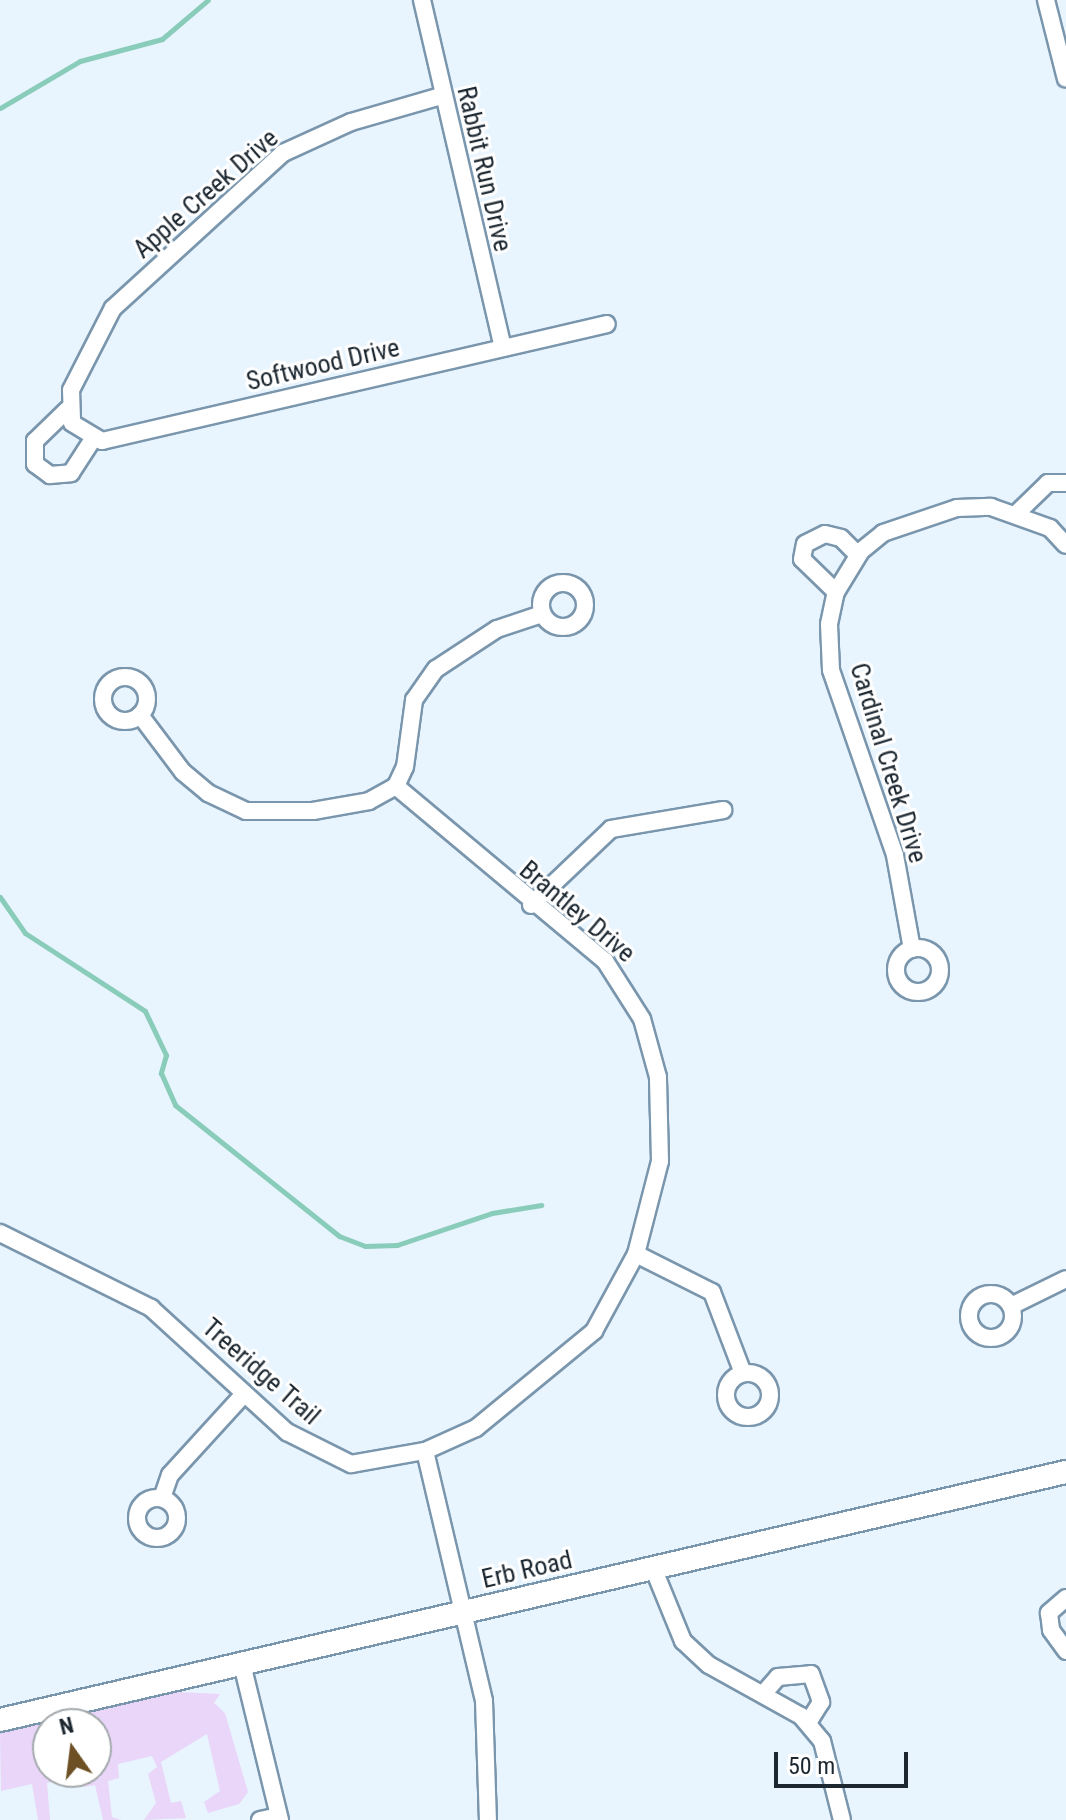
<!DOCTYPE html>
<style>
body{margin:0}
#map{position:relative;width:1066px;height:1820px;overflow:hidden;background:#e8f4fe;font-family:"Roboto Condensed",sans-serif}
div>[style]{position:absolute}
.green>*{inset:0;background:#e9d6f9}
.stream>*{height:5px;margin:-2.5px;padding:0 2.5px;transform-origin:2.5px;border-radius:2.5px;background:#89ccba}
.roads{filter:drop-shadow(2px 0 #7a96ad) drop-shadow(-2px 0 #7a96ad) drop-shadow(0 2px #7a96ad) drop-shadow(0 -2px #7a96ad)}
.minor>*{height:16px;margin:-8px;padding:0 8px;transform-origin:8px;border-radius:8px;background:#fff}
.minor>.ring{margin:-8px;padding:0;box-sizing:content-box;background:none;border:16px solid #fff;border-radius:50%}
.tertiary>*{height:22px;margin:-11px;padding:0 11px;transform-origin:11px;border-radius:11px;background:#fff}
span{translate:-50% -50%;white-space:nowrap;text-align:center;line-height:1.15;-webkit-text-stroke:6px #fff;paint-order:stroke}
.street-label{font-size:26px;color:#1c2730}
.north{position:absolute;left:32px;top:1708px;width:80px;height:80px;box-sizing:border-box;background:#fff;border:2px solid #a4a9ac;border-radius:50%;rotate:346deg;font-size:22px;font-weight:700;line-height:32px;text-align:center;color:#1c2730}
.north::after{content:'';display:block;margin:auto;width:28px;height:36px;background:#6d5024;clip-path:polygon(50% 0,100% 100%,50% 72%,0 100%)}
.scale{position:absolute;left:774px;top:1752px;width:134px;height:36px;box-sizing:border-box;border:4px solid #1c2730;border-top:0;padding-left:10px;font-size:24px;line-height:28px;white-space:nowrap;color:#1c2730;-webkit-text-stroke:6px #fff;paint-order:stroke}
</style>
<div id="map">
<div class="green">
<div style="clip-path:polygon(evenodd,178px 1692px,220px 1694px,214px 1703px,225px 1713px,248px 1792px,239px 1804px,208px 1813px,204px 1802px,220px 1791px,207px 1734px,161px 1762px,171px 1803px,181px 1801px,186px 1818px,144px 1820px,156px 1803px,148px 1774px,157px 1767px,152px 1756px,118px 1764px,119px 1778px,108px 1781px,112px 1817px,121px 1820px,103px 1820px,95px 1785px,84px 1787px,81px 1774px,47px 1783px,50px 1820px,38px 1820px,32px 1784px,1px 1791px,0 1733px,178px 1692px,48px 1724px,96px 1724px,96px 1772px,48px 1772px,48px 1724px)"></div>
</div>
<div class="stream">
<div style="left:0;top:108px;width:93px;rotate:-30.4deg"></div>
<div style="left:80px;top:61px;width:85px;rotate:-15deg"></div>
<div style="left:162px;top:39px;width:60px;rotate:-40.3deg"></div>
<div style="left:0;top:897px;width:44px;rotate:55.2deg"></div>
<div style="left:25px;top:933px;width:143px;rotate:33deg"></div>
<div style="left:145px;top:1011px;width:49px;rotate:64.5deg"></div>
<div style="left:166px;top:1055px;width:19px;rotate:106deg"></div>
<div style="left:161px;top:1073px;width:35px;rotate:66deg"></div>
<div style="left:175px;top:1105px;width:210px;rotate:38.6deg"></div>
<div style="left:339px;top:1236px;width:28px;rotate:21deg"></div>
<div style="left:365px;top:1246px;width:32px;rotate:-2deg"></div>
<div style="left:397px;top:1245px;width:100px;rotate:-18.6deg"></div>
<div style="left:492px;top:1213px;width:50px;rotate:-9.3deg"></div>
</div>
<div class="roads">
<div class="minor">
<div style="left:422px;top:0;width:357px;rotate:76.9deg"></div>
<div style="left:1046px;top:0;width:81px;rotate:75.8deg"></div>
<div style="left:441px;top:96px;width:94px;rotate:163.9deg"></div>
<div style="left:351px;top:122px;width:75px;rotate:155.5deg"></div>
<div style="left:283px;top:153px;width:230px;rotate:137.6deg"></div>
<div style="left:113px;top:308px;width:92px;rotate:117.1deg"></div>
<div style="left:71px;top:390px;width:33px;rotate:88deg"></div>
<div style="left:72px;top:423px;width:35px;rotate:31deg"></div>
<div style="left:102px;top:441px;width:518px;rotate:-13.04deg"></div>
<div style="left:68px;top:409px;width:46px;rotate:135.9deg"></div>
<div style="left:35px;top:441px;width:23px;rotate:90deg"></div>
<div style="left:35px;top:464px;width:19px;rotate:36deg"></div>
<div style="left:50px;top:475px;width:21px;rotate:-5deg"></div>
<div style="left:71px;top:473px;width:40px;rotate:-57.1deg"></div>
<div style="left:1015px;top:515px;width:46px;rotate:-44.1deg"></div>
<div style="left:1048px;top:483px;width:18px"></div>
<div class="ring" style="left:541px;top:583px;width:28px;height:28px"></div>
<div style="left:836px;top:592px;width:47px;rotate:-135.9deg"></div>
<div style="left:802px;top:559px;width:15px;rotate:-79deg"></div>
<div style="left:805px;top:544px;width:22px;rotate:-27deg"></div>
<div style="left:825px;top:534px;width:16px;rotate:14deg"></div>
<div style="left:841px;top:538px;width:24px;rotate:45deg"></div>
<div class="ring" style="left:103px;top:677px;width:28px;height:28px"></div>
<div style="left:140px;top:715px;width:71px;rotate:53deg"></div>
<div style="left:183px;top:772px;width:33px;rotate:40deg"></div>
<div style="left:208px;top:793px;width:42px;rotate:25.3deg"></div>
<div style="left:246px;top:811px;width:67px"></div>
<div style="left:313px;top:811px;width:57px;rotate:-10.1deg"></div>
<div style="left:369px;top:801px;width:31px;rotate:-29deg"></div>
<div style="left:396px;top:786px;width:21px;rotate:-65deg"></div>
<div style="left:405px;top:767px;width:68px;rotate:-82.3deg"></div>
<div style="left:414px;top:700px;width:38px;rotate:-55deg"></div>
<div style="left:436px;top:669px;width:73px;rotate:-33.3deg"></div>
<div style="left:497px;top:629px;width:47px;rotate:-18.4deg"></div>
<div style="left:531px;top:905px;width:110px;rotate:-43.5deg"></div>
<div style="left:611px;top:829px;width:114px;rotate:-9.6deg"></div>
<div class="ring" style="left:896px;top:948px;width:28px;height:28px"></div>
<div style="left:912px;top:949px;width:96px;rotate:-100.3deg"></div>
<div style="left:895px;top:855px;width:196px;rotate:-109.1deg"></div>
<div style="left:831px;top:670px;width:46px;rotate:-92.5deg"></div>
<div style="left:829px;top:624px;width:33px;rotate:-78deg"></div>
<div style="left:836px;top:592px;width:48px;rotate:-58.6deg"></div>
<div style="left:861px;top:551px;width:28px;rotate:-39deg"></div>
<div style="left:883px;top:533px;width:78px;rotate:-18.7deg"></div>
<div style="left:957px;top:508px;width:34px;rotate:-2deg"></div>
<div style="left:991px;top:507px;width:63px;rotate:19.6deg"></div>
<div style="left:1050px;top:528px;width:23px;rotate:47deg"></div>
<div style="left:0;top:1233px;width:169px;rotate:26.4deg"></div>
<div style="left:151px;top:1308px;width:184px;rotate:42.4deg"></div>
<div style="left:287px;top:1432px;width:72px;rotate:26.6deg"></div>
<div style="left:351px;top:1464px;width:75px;rotate:-10deg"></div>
<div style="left:425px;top:1451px;width:56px;rotate:-24.3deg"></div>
<div style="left:476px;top:1428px;width:153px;rotate:-39.4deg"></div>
<div style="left:594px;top:1331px;width:88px;rotate:-61.4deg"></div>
<div style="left:636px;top:1254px;width:96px;rotate:-75.5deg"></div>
<div style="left:660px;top:1161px;width:84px;rotate:-91.4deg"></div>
<div style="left:658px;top:1077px;width:60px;rotate:-105.4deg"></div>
<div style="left:642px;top:1019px;width:69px;rotate:-122.5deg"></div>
<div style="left:605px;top:961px;width:273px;rotate:-140.1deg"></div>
<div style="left:636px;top:1254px;width:85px;rotate:26.6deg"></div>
<div style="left:712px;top:1292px;width:87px;rotate:69.1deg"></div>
<div class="ring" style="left:969px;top:1294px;width:28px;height:28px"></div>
<div style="left:1011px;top:1306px;width:61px;rotate:-26.1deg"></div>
<div class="ring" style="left:726px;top:1373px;width:28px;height:28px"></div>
<div style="left:425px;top:1451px;width:257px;rotate:76.7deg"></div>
<div style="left:484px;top:1701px;width:119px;rotate:88.1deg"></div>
<div class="ring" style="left:137px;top:1498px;width:24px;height:24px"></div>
<div style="left:162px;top:1498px;width:24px;rotate:-71deg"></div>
<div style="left:170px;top:1475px;width:108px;rotate:-47.6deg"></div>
<div style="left:654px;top:1570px;width:77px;rotate:67.8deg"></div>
<div style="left:683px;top:1641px;width:35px;rotate:43deg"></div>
<div style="left:709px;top:1665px;width:105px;rotate:29deg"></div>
<div style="left:801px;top:1716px;width:33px;rotate:50deg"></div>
<div style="left:822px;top:1741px;width:81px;rotate:75.8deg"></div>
<div style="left:1066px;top:1598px;width:23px;rotate:139deg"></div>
<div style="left:1049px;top:1613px;width:17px;rotate:83deg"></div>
<div style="left:1051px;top:1630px;width:26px;rotate:54deg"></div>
<div style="left:242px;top:1664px;width:161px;rotate:76.3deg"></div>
<div style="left:764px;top:1693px;width:21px;rotate:-49deg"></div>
<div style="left:778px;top:1677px;width:33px;rotate:-5deg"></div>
<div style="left:811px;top:1674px;width:30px;rotate:70deg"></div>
<div style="left:821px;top:1702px;width:25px;rotate:122deg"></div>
<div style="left:260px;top:1820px;width:19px;rotate:-12deg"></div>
</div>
<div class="tertiary">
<div style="left:0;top:1720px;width:1094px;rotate:-13.1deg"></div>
</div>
</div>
<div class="street-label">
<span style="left:484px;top:169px;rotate:77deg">Rabbit Run Drive</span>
<span style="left:206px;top:194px;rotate:-41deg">Apple Creek Drive</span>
<span style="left:323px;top:365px;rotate:-13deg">Softwood Drive</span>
<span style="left:888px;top:763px;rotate:73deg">Cardinal Creek Drive</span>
<span style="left:577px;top:912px;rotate:40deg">Brantley Drive</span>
<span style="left:261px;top:1372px;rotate:41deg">Treeridge Trail</span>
<span style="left:527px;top:1570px;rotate:-13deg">Erb Road</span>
</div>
<div class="north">N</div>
<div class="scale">50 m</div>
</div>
